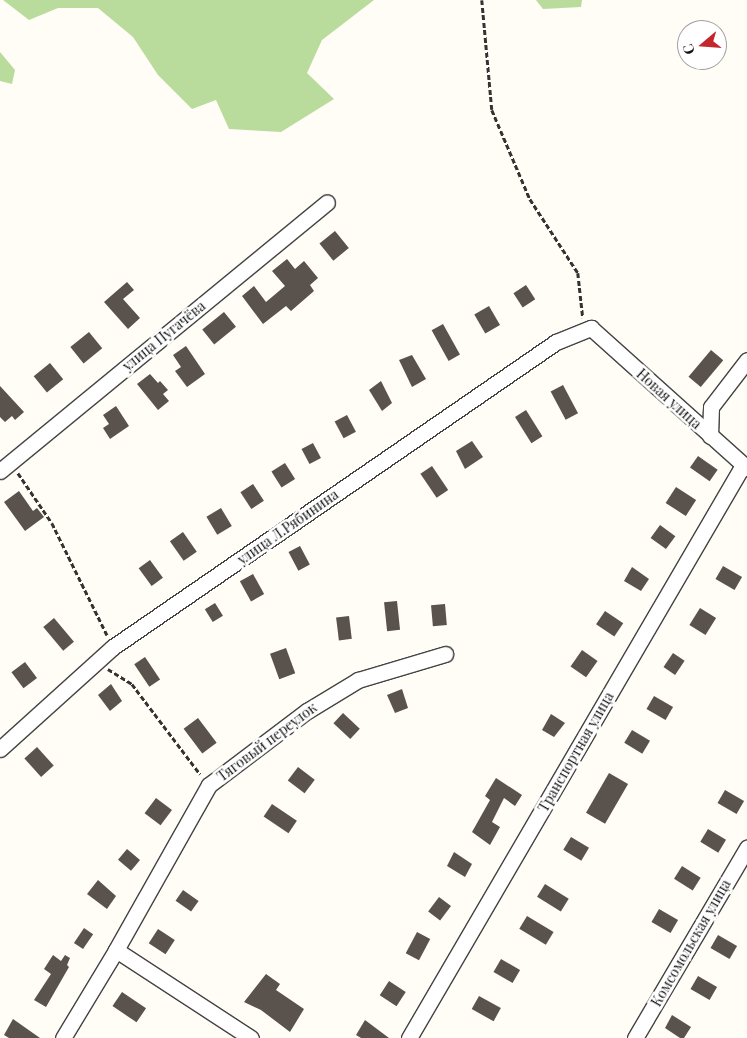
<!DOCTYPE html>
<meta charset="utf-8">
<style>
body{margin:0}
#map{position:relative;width:747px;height:1038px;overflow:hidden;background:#fffdf5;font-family:"Playfair Display",serif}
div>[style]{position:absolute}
.forest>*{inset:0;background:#b9dc9c}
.building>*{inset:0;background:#5a524d;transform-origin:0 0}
.path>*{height:2.5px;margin-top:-1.25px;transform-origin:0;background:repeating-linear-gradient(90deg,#333 0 5px,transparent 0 7.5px)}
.roads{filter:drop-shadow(1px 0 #444) drop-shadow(-1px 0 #444) drop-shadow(0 1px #444) drop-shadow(0 -1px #444)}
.minor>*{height:15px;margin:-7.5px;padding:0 7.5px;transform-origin:7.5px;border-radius:7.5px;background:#fff}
span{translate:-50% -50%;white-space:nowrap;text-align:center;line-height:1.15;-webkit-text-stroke:5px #fff;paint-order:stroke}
.street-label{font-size:14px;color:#111}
.north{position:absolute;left:677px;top:20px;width:50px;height:50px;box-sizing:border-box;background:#fff;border:1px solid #a0a0a0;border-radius:50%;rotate:252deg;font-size:14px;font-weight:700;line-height:20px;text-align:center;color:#111}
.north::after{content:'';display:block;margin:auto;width:18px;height:22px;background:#c4262e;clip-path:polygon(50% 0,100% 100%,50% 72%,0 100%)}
</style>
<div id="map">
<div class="forest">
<div style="clip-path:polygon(3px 0,374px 0,322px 40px,307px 73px,334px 99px,281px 132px,229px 129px,216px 100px,192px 109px,158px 75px,133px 37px,98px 8px,58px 8px,29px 20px)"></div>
<div style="clip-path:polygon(536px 0,582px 0,581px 7px,543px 9px)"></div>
<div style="clip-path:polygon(0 52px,15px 70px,12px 84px,0 81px)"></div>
</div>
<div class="building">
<div style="left:335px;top:231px;width:22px;height:20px;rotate:51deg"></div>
<div style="clip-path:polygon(287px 259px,295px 269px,304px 261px,318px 278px,310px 285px,314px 291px,291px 311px,286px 306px,263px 324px,242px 296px,254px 286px,266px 302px,285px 286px,272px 271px)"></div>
<div style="clip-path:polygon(127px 282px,134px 290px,123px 299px,140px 318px,128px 329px,104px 302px)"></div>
<div style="left:526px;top:285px;width:17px;height:15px;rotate:57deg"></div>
<div style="left:489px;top:306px;width:22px;height:17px;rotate:60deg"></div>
<div style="left:224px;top:312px;width:19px;height:28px;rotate:51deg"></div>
<div style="left:443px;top:324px;width:35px;height:13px;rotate:61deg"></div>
<div style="left:89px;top:332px;width:21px;height:24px;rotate:51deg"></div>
<div style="clip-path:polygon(186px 346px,205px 374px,187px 387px,175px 371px,181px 367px,173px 355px)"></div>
<div style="left:711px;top:350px;width:16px;height:35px;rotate:40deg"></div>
<div style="clip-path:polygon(412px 355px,426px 379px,412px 387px,399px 360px)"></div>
<div style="left:50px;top:363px;width:21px;height:21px;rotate:51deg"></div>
<div style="clip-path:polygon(150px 374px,158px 383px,160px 381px,168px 390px,163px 394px,169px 401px,158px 410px,137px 384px)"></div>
<div style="clip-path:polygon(381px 381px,392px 403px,382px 411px,369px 390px)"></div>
<div style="left:563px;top:385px;width:32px;height:14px;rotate:62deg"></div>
<div style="clip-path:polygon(0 386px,24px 412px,15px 420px,12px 416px,5px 422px,0 417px)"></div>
<div style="clip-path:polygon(116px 406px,129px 426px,110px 439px,103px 428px,109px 424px,103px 415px)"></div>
<div style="left:526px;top:410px;width:31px;height:13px;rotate:58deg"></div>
<div style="left:347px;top:415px;width:19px;height:14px;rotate:62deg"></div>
<div style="clip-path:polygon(472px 441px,483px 457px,465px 469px,456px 451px)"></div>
<div style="left:313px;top:443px;width:17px;height:13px;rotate:62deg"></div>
<div style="left:698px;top:456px;width:24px;height:14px;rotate:35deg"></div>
<div style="left:285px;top:463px;width:19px;height:16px;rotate:58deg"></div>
<div style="left:432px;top:466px;width:29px;height:14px;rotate:56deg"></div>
<div style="left:253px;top:484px;width:20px;height:15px;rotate:57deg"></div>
<div style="left:676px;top:487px;width:24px;height:19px;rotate:33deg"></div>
<div style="clip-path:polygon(19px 491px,33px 511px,37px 508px,44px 517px,25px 531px,4px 502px)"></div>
<div style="left:221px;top:508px;width:21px;height:17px;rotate:59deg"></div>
<div style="left:660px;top:525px;width:19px;height:16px;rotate:36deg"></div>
<div style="left:183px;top:532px;width:24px;height:16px;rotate:55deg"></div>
<div style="left:300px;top:546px;width:21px;height:13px;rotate:62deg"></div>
<div style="left:150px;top:560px;width:22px;height:14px;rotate:54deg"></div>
<div style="left:723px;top:566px;width:22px;height:15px;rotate:30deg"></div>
<div style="clip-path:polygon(632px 567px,649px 579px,641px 591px,624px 581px)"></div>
<div style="left:253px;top:574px;width:23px;height:15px;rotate:61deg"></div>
<div style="left:397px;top:601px;width:29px;height:13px;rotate:84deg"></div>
<div style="left:215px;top:603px;width:15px;height:12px;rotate:58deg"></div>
<div style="left:445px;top:604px;width:21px;height:14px;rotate:85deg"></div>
<div style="left:700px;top:608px;width:19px;height:20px;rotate:32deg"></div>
<div style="left:605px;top:611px;width:22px;height:16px;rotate:34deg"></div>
<div style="left:349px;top:616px;width:23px;height:13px;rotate:83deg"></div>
<div style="left:54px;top:618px;width:31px;height:14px;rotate:50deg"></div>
<div style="left:286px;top:648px;width:27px;height:17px;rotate:70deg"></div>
<div style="left:582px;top:650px;width:19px;height:20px;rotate:35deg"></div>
<div style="left:673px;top:653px;width:14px;height:17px;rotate:34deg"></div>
<div style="left:145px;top:657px;width:27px;height:13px;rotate:56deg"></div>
<div style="left:25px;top:662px;width:20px;height:17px;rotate:53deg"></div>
<div style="clip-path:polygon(111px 684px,122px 701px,110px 711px,98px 695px)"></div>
<div style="clip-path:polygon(402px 689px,408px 708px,395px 713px,387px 695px)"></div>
<div style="left:654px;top:696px;width:22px;height:15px;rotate:30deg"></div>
<div style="left:343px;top:713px;width:23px;height:14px;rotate:43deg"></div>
<div style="clip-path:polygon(551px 714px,565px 723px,554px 737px,542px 730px)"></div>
<div style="left:198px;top:718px;width:31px;height:18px;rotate:53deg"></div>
<div style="left:632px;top:730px;width:21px;height:15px;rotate:31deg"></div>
<div style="left:37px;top:747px;width:25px;height:17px;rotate:48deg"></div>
<div style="left:298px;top:767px;width:21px;height:17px;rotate:37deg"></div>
<div style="left:609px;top:773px;width:22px;height:46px;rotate:30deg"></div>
<div style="clip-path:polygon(496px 778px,522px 795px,515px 806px,504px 798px,492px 822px,500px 827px,490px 845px,472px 832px,490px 800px,485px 796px)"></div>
<div style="left:725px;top:790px;width:22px;height:15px;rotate:30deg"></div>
<div style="left:156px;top:798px;width:20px;height:19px;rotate:37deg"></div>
<div style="left:272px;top:804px;width:30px;height:15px;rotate:34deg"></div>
<div style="left:708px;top:829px;width:21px;height:15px;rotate:31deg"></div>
<div style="left:571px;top:837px;width:21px;height:15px;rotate:31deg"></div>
<div style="left:127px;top:849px;width:17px;height:14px;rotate:40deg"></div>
<div style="clip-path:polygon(454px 852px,472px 864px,465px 877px,447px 866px)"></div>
<div style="left:682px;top:866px;width:22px;height:15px;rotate:32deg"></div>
<div style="clip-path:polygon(98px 880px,116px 896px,107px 909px,87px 894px)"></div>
<div style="left:545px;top:884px;width:28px;height:15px;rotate:32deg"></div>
<div style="left:183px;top:890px;width:19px;height:13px;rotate:35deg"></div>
<div style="left:439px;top:897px;width:15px;height:18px;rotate:37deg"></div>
<div style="left:659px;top:909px;width:22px;height:15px;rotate:30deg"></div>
<div style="left:527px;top:916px;width:31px;height:15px;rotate:31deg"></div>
<div style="left:84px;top:928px;width:11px;height:18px;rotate:34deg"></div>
<div style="left:158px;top:929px;width:20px;height:17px;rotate:33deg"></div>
<div style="left:417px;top:932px;width:15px;height:24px;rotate:28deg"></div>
<div style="left:718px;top:935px;width:22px;height:15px;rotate:30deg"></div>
<div style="clip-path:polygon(53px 955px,61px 961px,65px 955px,70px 958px,67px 965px,69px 967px,46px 1007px,34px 1000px,51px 974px,44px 969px)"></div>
<div style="left:501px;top:959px;width:22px;height:15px;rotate:30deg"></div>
<div style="clip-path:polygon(266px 974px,280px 984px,276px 990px,304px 1009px,290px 1032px,261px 1010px,244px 1002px)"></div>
<div style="left:698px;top:976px;width:22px;height:15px;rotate:30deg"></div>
<div style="left:389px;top:981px;width:20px;height:17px;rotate:33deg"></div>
<div style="left:122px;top:992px;width:29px;height:17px;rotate:34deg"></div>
<div style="left:479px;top:996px;width:25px;height:15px;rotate:29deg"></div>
<div style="clip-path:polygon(672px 1015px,691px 1027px,684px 1038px,680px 1038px,665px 1028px)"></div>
<div style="clip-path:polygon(13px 1019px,40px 1038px,9px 1038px,4px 1035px)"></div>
<div style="clip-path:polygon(365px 1020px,389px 1038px,361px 1038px,356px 1035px)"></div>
</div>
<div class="path">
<div style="left:482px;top:0;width:110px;rotate:84.8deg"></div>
<div style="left:492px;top:110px;width:97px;rotate:66.9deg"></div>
<div style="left:530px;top:199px;width:88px;rotate:57deg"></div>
<div style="left:578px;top:273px;width:45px;rotate:83.7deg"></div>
<div style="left:18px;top:473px;width:60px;rotate:55.8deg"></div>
<div style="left:52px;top:523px;width:125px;rotate:63.8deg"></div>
<div style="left:108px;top:669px;width:28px;rotate:32deg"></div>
<div style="left:132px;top:684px;width:113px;rotate:52.9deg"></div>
</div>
<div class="roads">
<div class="minor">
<div style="left:710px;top:436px;width:29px;rotate:-88deg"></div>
<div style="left:711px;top:407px;width:59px;rotate:-52.5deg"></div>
<div style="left:0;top:471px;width:423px;rotate:-39.4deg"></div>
<div style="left:0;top:749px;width:152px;rotate:-42.1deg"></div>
<div style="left:113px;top:647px;width:538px;rotate:-34.55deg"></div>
<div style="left:556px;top:342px;width:38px;rotate:-22deg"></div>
<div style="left:591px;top:328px;width:210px;rotate:41.9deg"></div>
<div style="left:116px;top:950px;width:161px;rotate:33.1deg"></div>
<div style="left:63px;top:1038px;width:103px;rotate:-58.9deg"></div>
<div style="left:116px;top:950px;width:189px;rotate:-60.6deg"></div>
<div style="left:209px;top:785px;width:123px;rotate:-37.1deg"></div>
<div style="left:307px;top:711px;width:60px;rotate:-31.3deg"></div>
<div style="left:358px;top:680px;width:91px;rotate:-16.6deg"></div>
<div style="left:409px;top:1038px;width:663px;rotate:-59.76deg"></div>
<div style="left:635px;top:1038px;width:221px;rotate:-59.5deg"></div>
</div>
</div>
<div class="street-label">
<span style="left:164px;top:336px;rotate:-39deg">улица Пугачёва</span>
<span style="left:669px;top:399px;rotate:42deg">Новая улица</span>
<span style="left:288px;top:527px;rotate:-35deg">улица Л.Рябинина</span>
<span style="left:267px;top:742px;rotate:-37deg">Тяговый переулок</span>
<span style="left:576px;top:752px;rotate:-60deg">Транспортная улица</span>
<span style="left:691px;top:943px;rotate:-60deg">Комсомольская улица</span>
</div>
<div class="north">С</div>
</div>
